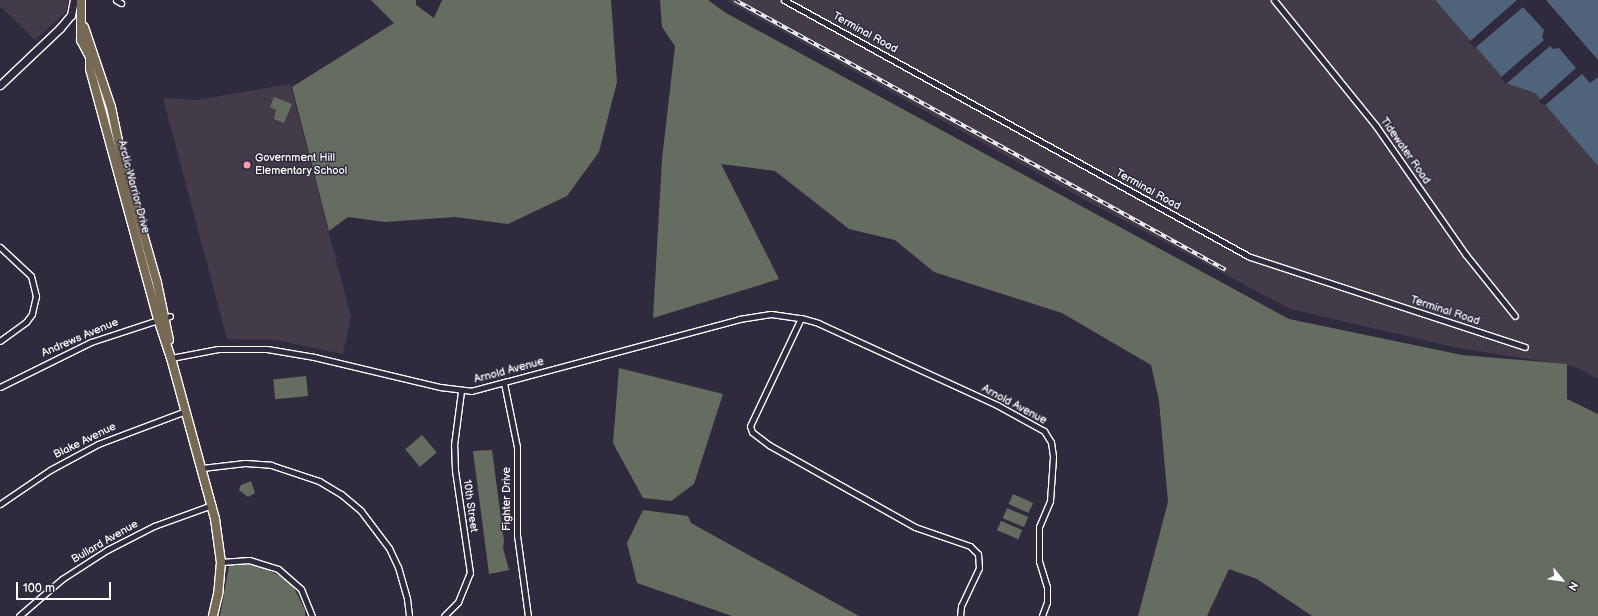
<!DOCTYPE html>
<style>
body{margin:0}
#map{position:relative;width:1598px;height:616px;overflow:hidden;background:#2f2a3d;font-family:"Balsamiq Sans",sans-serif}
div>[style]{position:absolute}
.built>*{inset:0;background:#433b48}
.green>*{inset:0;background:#656d60;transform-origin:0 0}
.water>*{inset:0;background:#4f637a}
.pier>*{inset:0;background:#2f2a3d}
.roads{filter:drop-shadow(1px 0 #fff) drop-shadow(-1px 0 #fff) drop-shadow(0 1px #fff) drop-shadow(0 -1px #fff)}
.street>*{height:5px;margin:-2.5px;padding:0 2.5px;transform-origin:2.5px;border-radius:2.5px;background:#2f2a3d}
.secondary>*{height:7px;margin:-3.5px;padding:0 3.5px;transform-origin:3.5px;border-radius:3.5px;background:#2f2a3d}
.primary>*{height:8px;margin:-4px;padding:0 4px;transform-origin:4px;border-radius:4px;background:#776954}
.rail>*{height:3.5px;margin-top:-1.75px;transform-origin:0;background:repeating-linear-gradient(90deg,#2f2a3d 0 6px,#fff 0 12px);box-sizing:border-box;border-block:1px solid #fff}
.dots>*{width:11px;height:11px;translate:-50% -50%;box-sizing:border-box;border:2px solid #2f2a3d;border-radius:50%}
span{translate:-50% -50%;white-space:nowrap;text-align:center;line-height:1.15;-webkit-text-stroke:3px #2f2a3d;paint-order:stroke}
.street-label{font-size:11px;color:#fff}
.poi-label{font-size:11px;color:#fff}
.left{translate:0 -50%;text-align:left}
.north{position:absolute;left:1542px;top:560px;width:40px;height:40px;-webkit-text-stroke:3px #2f2a3d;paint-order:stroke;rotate:119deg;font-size:11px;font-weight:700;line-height:16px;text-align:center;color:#fff}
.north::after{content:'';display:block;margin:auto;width:14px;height:18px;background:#fff;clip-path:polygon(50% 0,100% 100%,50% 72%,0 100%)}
.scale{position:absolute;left:16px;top:582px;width:95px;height:18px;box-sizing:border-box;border:2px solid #fff;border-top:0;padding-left:5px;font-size:12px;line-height:14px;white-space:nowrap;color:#fff;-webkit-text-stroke:3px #2f2a3d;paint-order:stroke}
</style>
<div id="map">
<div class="built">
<div style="clip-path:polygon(0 0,68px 0,67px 11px,35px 40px,0 6px)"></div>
<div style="clip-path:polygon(725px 0,1435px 0,1508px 84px,1535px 93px,1598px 166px,1598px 379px,1573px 366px,1458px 348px,1290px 309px,1091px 203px)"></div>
<div style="clip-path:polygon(290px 84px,351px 317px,343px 354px,275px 340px,227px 339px,163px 98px,197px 100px)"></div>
</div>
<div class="green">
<div style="clip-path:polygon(371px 0,416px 0,416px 5px,434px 18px,442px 0,611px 0,617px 82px,599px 152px,567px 196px,508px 224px,455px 217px,385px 222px,348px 217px,329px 231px,292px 87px,394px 23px)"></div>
<div style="clip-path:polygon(660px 0,708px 0,726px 13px,1289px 319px,1462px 355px,1567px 364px,1567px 399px,1598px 414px,1598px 616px,1312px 616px,1257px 579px,1229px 569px,1207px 616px,1138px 616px,1168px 502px,1159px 401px,1151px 365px,1062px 313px,934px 272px,895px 240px,849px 229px,775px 171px,721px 164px,779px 279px,653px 318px,662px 159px,675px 46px,662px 27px)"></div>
<div style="clip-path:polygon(274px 97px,292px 104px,284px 123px,274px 119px,276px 110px,270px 107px)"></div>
<div style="clip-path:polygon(619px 368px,723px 394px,694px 484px,671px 501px,643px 498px,613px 443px)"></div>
<div style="left:306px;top:376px;width:20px;height:33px;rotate:84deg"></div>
<div style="left:422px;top:435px;width:23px;height:22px;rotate:50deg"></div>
<div style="clip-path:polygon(492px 450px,504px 541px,503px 548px,509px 570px,489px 574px,473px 451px)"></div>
<div style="clip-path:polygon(251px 481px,255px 493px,248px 497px,239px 490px,241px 485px)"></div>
<div style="left:1013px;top:494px;width:22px;height:11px;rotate:24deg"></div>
<div style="left:1007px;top:508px;width:23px;height:11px;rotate:23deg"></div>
<div style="clip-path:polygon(643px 510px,688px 516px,691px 523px,859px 616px,732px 616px,637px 583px,627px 543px)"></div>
<div style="left:1001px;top:521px;width:23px;height:10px;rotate:23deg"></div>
<div style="clip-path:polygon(244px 563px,259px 566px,280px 576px,293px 586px,305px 610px,305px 616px,220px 616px,229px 566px)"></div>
</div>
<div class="water">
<div style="clip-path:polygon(1435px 0,1598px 0,1598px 166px,1535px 93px,1508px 84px)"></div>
</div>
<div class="pier">
<div style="clip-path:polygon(1517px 0,1546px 0,1598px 60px,1598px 77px,1590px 83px,1582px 74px,1544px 106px,1539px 101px,1576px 68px,1559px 48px,1553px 49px,1550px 46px,1506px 84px,1500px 78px,1544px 40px,1542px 37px,1544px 30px,1523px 7px,1475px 48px,1469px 42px)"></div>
</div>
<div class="roads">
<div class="street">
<div style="left:116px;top:0;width:6px;rotate:31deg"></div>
<div style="left:784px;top:0;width:532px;rotate:28.88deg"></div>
<div style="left:1250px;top:257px;width:289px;rotate:18.1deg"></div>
<div style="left:1274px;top:0;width:162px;rotate:51deg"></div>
<div style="left:1376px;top:126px;width:157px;rotate:55.1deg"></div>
<div style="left:1466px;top:255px;width:78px;rotate:51.2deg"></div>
<div style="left:0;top:247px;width:42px;rotate:43.1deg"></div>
<div style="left:31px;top:276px;width:21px;rotate:76deg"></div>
<div style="left:36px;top:296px;width:18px;rotate:103deg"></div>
<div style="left:32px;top:314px;width:10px;rotate:127deg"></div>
<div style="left:26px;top:322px;width:32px;rotate:144deg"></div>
<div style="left:171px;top:358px;width:48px;rotate:-10.8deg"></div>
<div style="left:218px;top:349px;width:49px"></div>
<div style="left:267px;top:349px;width:48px;rotate:9.7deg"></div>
<div style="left:314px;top:357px;width:130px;rotate:13.4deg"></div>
<div style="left:440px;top:387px;width:31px;rotate:7deg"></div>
<div style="left:471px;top:391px;width:278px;rotate:-15deg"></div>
<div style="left:739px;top:319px;width:32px;rotate:-9deg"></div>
<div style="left:771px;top:314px;width:30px;rotate:8deg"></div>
<div style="left:504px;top:383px;width:65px;rotate:78.5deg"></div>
<div style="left:517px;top:447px;width:88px;rotate:90deg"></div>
<div style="left:517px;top:535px;width:82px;rotate:82.3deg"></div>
<div style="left:0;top:387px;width:102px;rotate:-26.3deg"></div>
<div style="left:91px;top:342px;width:83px;rotate:-18.2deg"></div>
<div style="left:202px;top:468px;width:43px;rotate:-6.6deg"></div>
<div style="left:245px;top:463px;width:26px;rotate:4deg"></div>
<div style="left:271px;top:465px;width:51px;rotate:18.4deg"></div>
<div style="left:319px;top:481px;width:26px;rotate:31deg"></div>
<div style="left:341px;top:494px;width:26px;rotate:40deg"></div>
<div style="left:361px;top:511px;width:46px;rotate:52.9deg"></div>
<div style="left:389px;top:548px;width:21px;rotate:65deg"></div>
<div style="left:398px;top:567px;width:33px;rotate:74deg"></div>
<div style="left:407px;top:599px;width:17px;rotate:83deg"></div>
<div style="left:0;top:504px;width:60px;rotate:-34.2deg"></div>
<div style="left:50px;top:470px;width:55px;rotate:-28.4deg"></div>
<div style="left:98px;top:444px;width:94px;rotate:-20.6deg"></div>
<div style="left:221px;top:562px;width:28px;rotate:-4deg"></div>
<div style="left:249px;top:560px;width:30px;rotate:17deg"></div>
<div style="left:278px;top:569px;width:30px;rotate:41deg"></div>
<div style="left:301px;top:589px;width:29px;rotate:68deg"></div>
<div style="left:19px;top:616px;width:57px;rotate:-40.7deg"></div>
<div style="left:62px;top:579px;width:54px;rotate:-32.8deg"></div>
<div style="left:107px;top:550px;width:53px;rotate:-27.1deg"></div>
<div style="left:154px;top:526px;width:62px;rotate:-19.9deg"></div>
<div style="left:444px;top:616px;width:20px;rotate:-45deg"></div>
<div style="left:458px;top:602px;width:31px;rotate:-68deg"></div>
<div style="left:470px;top:573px;width:104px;rotate:-98.3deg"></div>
<div style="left:455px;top:470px;width:25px;rotate:-92deg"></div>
<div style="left:454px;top:445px;width:54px;rotate:-82.6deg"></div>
<div style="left:960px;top:616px;width:10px;rotate:-84deg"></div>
<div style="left:961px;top:606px;width:42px;rotate:-64.7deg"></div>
<div style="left:979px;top:568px;width:14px;rotate:-94deg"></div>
<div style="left:978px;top:554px;width:11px;rotate:-135deg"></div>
<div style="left:970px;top:546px;width:58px;rotate:-160.9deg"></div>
<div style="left:915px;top:527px;width:167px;rotate:-150.7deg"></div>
<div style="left:769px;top:445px;width:21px;rotate:-143deg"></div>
<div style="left:752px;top:432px;width:6px;rotate:-108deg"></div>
<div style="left:750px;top:426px;width:119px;rotate:-64.7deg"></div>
<div style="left:801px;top:318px;width:18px;rotate:16deg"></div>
<div style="left:818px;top:323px;width:197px;rotate:24.6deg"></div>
<div style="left:997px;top:405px;width:54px;rotate:29deg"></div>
<div style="left:1044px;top:431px;width:13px;rotate:58deg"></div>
<div style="left:1051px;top:442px;width:15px;rotate:82deg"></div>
<div style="left:1053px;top:457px;width:44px;rotate:93.9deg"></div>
<div style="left:1050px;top:501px;width:28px;rotate:113deg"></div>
<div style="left:1039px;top:527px;width:34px;rotate:90deg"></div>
<div style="left:1039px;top:561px;width:27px;rotate:73deg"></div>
<div style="left:1047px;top:587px;width:15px;rotate:90deg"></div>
<div style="left:1047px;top:602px;width:15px;rotate:110deg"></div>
</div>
<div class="secondary">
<div style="left:0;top:85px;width:83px;rotate:-43.5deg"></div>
<div style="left:60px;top:28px;width:17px;rotate:-50deg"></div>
<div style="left:71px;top:15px;width:15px;rotate:-79deg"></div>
</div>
<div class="primary">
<div style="left:81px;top:0;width:40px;rotate:90deg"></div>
<div style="left:81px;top:40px;width:19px;rotate:62deg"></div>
<div style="left:90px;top:57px;width:12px;rotate:90deg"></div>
<div style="left:90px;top:69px;width:259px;rotate:74.8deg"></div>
<div style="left:158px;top:319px;width:41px;rotate:71.6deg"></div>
<div style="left:171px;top:358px;width:167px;rotate:74.7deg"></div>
<div style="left:215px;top:519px;width:43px;rotate:82.1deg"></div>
<div style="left:221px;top:562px;width:32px;rotate:95deg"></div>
<div style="left:218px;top:594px;width:23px;rotate:103deg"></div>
<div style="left:84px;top:27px;width:84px;rotate:71.4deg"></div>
<div style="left:111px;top:107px;width:54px;rotate:78.3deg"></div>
<div style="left:122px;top:160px;width:128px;rotate:74.1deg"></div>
<div style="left:157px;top:283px;width:58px;rotate:78.1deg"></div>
</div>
</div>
<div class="rail">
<div style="left:735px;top:0;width:560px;rotate:28.81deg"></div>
</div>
<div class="dots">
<div style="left:247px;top:165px;background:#ff9aa2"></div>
</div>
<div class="street-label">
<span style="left:865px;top:33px;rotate:29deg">Terminal Road</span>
<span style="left:1405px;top:151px;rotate:55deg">Tidewater Road</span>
<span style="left:133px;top:187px;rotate:75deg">Arctic Warrior Drive</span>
<span style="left:1148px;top:190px;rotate:29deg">Terminal Road</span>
<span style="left:1445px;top:311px;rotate:18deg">Terminal Road</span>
<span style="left:80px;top:338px;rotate:-23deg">Andrews Avenue</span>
<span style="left:509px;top:371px;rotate:-15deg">Arnold Avenue</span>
<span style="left:1014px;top:405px;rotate:28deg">Arnold Avenue</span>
<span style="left:85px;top:441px;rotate:-26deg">Blake Avenue</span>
<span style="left:507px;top:499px;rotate:-90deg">Fighter Drive</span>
<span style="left:470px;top:506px;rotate:82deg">10th Street</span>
<span style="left:105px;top:542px;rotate:-30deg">Bullard Avenue</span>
</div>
<div class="poi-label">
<span class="left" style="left:255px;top:165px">Government Hill<br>Elementary School</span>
</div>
<div class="north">N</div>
<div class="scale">100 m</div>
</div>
